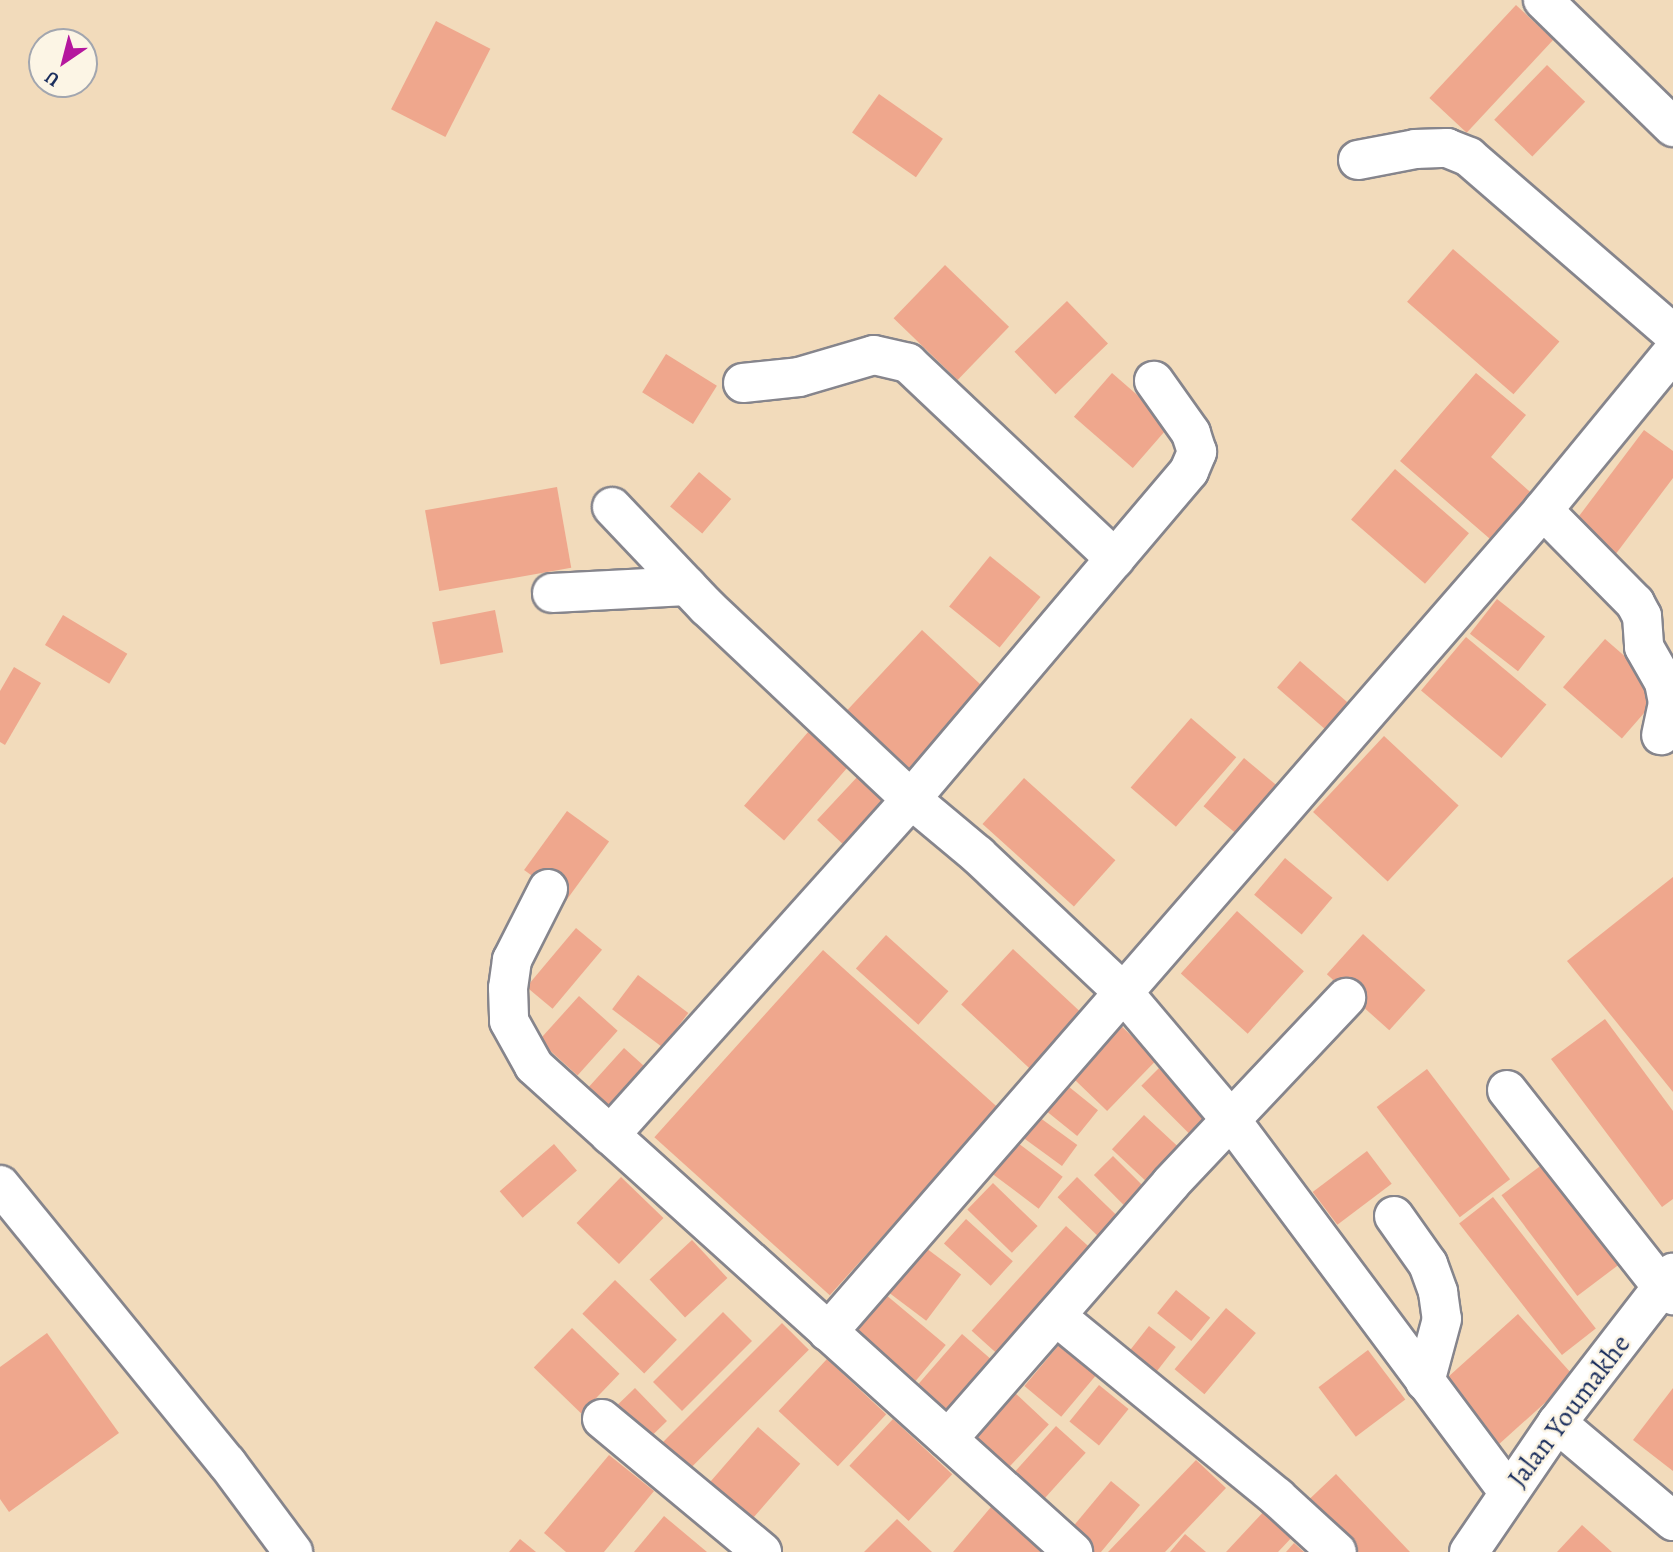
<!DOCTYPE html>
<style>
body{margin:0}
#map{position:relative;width:1673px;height:1552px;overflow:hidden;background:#f2dbbb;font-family:Alegreya,serif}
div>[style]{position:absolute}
.building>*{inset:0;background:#efa78d;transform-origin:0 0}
.roads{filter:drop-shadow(2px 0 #86858c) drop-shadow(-2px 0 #86858c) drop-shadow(0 2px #86858c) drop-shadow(0 -2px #86858c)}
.street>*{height:38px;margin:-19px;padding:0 19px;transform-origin:19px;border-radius:19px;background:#fff}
span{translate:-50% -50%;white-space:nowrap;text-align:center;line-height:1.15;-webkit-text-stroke:5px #fcf5e5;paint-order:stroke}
.street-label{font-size:28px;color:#1b2f5e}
.north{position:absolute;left:28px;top:28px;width:70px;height:70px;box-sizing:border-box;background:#fcf5e5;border:2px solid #a2a6af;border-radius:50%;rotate:215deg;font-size:19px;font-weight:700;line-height:28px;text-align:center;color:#1b2f5e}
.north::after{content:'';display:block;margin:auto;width:24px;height:32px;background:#b5179e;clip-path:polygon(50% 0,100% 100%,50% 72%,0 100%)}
</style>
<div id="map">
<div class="building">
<div style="left:1516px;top:5px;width:51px;height:127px;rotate:43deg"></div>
<div style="left:436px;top:21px;width:61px;height:99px;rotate:27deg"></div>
<div style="left:1547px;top:65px;width:53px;height:76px;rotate:44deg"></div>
<div style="left:879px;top:94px;width:78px;height:47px;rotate:35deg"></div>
<div style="left:1453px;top:249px;width:141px;height:70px;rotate:41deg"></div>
<div style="left:945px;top:265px;width:89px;height:74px;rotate:44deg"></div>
<div style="left:1067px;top:301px;width:59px;height:73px;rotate:46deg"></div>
<div style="left:666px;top:354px;width:60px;height:45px;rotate:32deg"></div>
<div style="left:1112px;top:373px;width:78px;height:58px;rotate:41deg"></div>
<div style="clip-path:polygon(1476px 373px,1526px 415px,1491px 457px,1538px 499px,1497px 545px,1400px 461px)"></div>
<div style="clip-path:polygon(1644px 430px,1673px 451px,1673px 478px,1609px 563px,1567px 532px)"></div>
<div style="left:1395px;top:469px;width:98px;height:67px;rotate:41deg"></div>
<div style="left:699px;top:472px;width:42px;height:45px;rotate:40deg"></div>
<div style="left:557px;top:487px;width:82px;height:134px;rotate:80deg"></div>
<div style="left:990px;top:556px;width:65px;height:65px;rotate:39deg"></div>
<div style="left:1497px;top:599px;width:61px;height:44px;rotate:38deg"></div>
<div style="left:495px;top:610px;width:43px;height:64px;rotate:79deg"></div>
<div style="left:63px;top:615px;width:75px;height:35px;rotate:31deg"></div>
<div style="left:922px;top:630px;width:94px;height:123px;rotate:43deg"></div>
<div style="left:1466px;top:637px;width:105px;height:70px;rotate:40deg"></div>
<div style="left:1605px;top:639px;width:78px;height:64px;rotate:41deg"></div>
<div style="left:1300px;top:661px;width:70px;height:35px;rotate:41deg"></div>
<div style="clip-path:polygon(14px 667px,41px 683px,5px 745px,0 742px,0 691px)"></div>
<div style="left:1191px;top:718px;width:60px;height:92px;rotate:41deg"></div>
<div style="left:809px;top:731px;width:53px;height:99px;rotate:41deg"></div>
<div style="left:1384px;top:736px;width:102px;height:104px;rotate:43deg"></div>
<div style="left:1244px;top:758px;width:55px;height:63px;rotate:40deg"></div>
<div style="left:860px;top:774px;width:44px;height:63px;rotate:43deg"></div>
<div style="left:1024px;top:778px;width:123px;height:62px;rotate:42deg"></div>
<div style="left:567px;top:811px;width:52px;height:73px;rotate:36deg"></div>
<div style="left:1285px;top:858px;width:62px;height:48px;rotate:40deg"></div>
<div style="clip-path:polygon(1673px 877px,1673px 1092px,1567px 961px)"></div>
<div style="left:1237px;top:911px;width:90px;height:84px;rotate:42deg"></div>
<div style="left:576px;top:928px;width:34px;height:77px;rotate:40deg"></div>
<div style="left:1363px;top:934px;width:84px;height:54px;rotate:42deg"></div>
<div style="left:886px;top:935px;width:84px;height:45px;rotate:42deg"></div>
<div style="left:1013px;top:949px;width:105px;height:76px;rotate:43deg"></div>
<div style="left:823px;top:950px;width:236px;height:252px;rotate:42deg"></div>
<div style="left:638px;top:975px;width:63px;height:43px;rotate:37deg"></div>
<div style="left:579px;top:996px;width:52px;height:60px;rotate:42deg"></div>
<div style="left:1114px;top:1019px;width:59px;height:71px;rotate:44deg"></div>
<div style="clip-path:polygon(1605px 1019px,1673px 1111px,1673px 1199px,1662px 1207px,1551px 1059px)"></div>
<div style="left:624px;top:1048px;width:40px;height:56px;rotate:42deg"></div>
<div style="left:1159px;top:1068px;width:76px;height:25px;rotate:45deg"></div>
<div style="left:1427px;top:1069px;width:138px;height:63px;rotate:53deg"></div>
<div style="left:1063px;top:1082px;width:45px;height:33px;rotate:39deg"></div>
<div style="left:1032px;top:1112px;width:56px;height:26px;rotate:36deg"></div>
<div style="left:1144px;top:1115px;width:50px;height:47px;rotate:43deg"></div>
<div style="left:1014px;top:1140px;width:61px;height:40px;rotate:37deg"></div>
<div style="left:554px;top:1144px;width:35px;height:72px;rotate:49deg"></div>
<div style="left:1367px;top:1151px;width:41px;height:68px;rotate:53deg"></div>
<div style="left:1113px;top:1156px;width:45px;height:27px;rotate:45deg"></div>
<div style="left:1547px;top:1161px;width:126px;height:57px;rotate:53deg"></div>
<div style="left:621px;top:1177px;width:59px;height:64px;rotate:44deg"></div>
<div style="left:1077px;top:1177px;width:64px;height:28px;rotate:44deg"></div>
<div style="left:993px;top:1183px;width:62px;height:37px;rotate:44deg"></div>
<div style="left:1493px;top:1197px;width:167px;height:43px;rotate:52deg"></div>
<div style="left:966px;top:1219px;width:63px;height:33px;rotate:42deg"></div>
<div style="left:1066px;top:1226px;width:47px;height:141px;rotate:42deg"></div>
<div style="left:914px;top:1239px;width:59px;height:58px;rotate:37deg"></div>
<div style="left:692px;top:1240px;width:52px;height:58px;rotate:47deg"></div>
<div style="left:615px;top:1280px;width:86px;height:47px;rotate:44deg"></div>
<div style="left:873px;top:1284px;width:95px;height:49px;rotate:40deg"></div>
<div style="left:1176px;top:1290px;width:44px;height:30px;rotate:39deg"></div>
<div style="left:1226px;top:1308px;width:39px;height:80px;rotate:40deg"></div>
<div style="left:723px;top:1312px;width:41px;height:99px;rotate:45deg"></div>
<div style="left:1518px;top:1314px;width:84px;height:108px;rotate:48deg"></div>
<div style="left:782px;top:1323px;width:38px;height:170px;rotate:45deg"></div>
<div style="left:1149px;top:1326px;width:34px;height:41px;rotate:38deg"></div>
<div style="left:572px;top:1328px;width:66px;height:55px;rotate:44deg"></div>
<div style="clip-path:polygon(47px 1333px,119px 1433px,9px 1512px,0 1499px,0 1367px)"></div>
<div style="left:962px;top:1334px;width:56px;height:79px;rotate:41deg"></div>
<div style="left:1063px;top:1340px;width:48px;height:60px;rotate:40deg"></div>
<div style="left:1368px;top:1350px;width:62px;height:62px;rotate:53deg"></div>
<div style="left:827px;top:1359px;width:81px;height:71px;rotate:43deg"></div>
<div style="left:1099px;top:1385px;width:38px;height:47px;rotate:39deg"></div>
<div style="left:635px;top:1388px;width:46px;height:40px;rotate:46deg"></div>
<div style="clip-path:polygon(1673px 1388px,1673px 1471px,1633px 1440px)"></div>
<div style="left:1013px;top:1391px;width:49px;height:64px;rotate:43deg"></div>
<div style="left:893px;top:1419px;width:81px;height:64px;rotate:43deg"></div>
<div style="left:1056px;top:1426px;width:40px;height:69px;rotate:42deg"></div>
<div style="left:758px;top:1427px;width:56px;height:78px;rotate:41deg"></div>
<div style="clip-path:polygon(609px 1455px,654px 1491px,604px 1552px,566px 1552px,544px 1533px)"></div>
<div style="clip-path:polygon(1196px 1460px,1226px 1488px,1165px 1552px,1108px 1552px)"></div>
<div style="clip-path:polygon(1336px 1474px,1410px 1552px,1343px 1552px,1301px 1507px)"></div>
<div style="clip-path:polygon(1111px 1481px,1140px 1505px,1101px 1552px,1087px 1552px,1066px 1535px)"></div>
<div style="clip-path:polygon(991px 1507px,1045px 1552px,953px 1552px)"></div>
<div style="clip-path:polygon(1267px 1508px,1295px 1534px,1278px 1552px,1226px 1552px)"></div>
<div style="clip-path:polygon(664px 1516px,707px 1552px,634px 1552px)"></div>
<div style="clip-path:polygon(897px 1519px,932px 1552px,864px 1552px)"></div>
<div style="clip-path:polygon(1582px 1525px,1612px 1552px,1557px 1552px)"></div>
<div style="clip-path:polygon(1185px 1534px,1206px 1552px,1170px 1552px)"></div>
<div style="clip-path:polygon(520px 1539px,536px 1552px,509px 1552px)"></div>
<div style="clip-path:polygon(1294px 1543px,1304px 1552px,1286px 1552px)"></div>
</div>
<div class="roads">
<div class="street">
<div style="left:1543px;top:0;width:182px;rotate:44.3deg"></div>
<div style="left:1358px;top:160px;width:58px;rotate:-10.9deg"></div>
<div style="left:1415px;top:149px;width:32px;rotate:-2deg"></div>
<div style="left:1447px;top:148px;width:24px;rotate:22deg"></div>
<div style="left:1469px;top:157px;width:270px;rotate:40.9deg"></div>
<div style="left:743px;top:383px;width:56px;rotate:-6.1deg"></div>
<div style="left:799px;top:377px;width:78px;rotate:-16.3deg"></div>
<div style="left:874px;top:355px;width:35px;rotate:13deg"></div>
<div style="left:908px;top:363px;width:285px;rotate:43.4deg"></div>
<div style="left:612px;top:507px;width:138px;rotate:46.5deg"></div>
<div style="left:707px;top:607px;width:280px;rotate:43.3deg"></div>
<div style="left:911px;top:799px;width:430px;rotate:-49.7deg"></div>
<div style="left:1189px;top:471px;width:21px;rotate:-67deg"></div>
<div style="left:1197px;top:452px;width:20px;rotate:-108deg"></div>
<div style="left:1191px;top:433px;width:64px;rotate:-125.4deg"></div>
<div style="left:1543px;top:510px;width:131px;rotate:45.3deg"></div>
<div style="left:1635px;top:603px;width:15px;rotate:62deg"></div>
<div style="left:1642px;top:616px;width:31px;rotate:86deg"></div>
<div style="left:1644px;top:647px;width:40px;rotate:60.3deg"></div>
<div style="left:1664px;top:682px;width:21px;rotate:79deg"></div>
<div style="left:1668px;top:703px;width:33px;rotate:102deg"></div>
<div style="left:552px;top:593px;width:135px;rotate:-3deg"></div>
<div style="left:548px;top:889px;width:80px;rotate:116.9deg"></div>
<div style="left:512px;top:960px;width:28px;rotate:98deg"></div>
<div style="left:508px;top:988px;width:33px;rotate:88deg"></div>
<div style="left:509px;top:1021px;width:51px;rotate:60.9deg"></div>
<div style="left:534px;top:1066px;width:726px;rotate:42.04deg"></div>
<div style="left:1507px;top:1090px;width:251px;rotate:51.8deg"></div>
<div style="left:1662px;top:1287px;width:14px;rotate:36deg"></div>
<div style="left:610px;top:1135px;width:451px;rotate:-48.1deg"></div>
<div style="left:911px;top:799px;width:87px;rotate:39.9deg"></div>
<div style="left:978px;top:855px;width:199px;rotate:43.4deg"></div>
<div style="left:1123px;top:992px;width:167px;rotate:49.8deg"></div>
<div style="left:1231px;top:1120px;width:463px;rotate:53.3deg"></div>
<div style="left:0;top:1185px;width:359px;rotate:50.8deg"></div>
<div style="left:227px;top:1463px;width:111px;rotate:53.4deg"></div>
<div style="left:1394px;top:1216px;width:59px;rotate:54.7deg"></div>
<div style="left:1428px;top:1264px;width:30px;rotate:70deg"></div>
<div style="left:1438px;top:1292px;width:27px;rotate:82deg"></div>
<div style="left:1442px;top:1319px;width:65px;rotate:105.1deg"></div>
<div style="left:1056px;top:1316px;width:286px;rotate:39.3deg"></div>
<div style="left:1277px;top:1497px;width:81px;rotate:42.5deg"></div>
<div style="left:828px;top:1332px;width:1089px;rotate:-48.98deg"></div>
<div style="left:1543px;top:510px;width:205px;rotate:-50.6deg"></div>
<div style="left:602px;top:1419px;width:208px;rotate:39.7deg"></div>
<div style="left:1557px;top:1423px;width:152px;rotate:40.2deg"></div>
<div style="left:948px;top:1439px;width:340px;rotate:-48.9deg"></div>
<div style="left:1171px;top:1183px;width:255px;rotate:-46.6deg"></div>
<div style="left:1469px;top:1552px;width:156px;rotate:-55.7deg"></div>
<div style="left:1557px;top:1423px;width:190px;rotate:-52.3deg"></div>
</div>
</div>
<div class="street-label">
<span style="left:1569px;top:1411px;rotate:-53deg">Jalan Youmakhe</span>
</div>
<div class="north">U</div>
</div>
